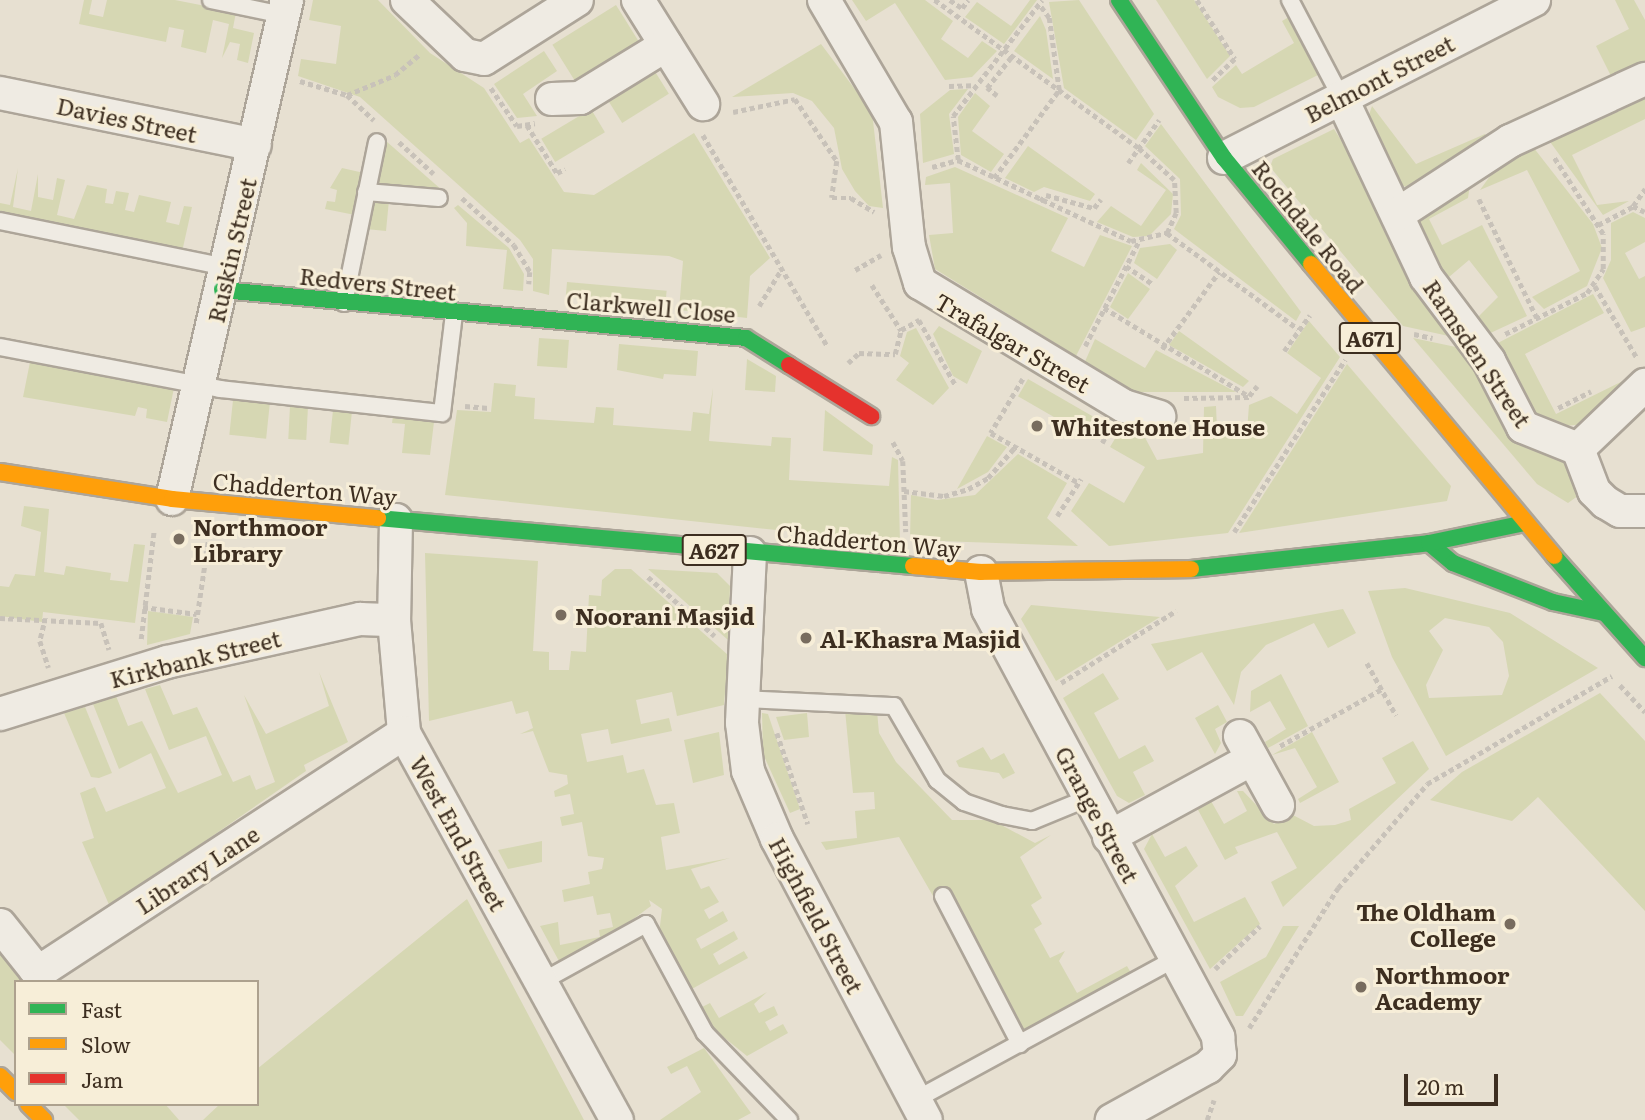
<!DOCTYPE html>
<style>
body{margin:0}
#map{position:relative;width:1645px;height:1120px;overflow:hidden;background:#e7e0d1;font-family:Literata,serif}
div>[style]{position:absolute}
.green>*{inset:0;background:#d6d7b3;transform-origin:0 0}
.path>*{height:4.5px;margin-top:-2.25px;transform-origin:0;background:repeating-linear-gradient(90deg,#c8c2b9 0 5px,transparent 0 8.5px)}
.roads{filter:drop-shadow(2px 0 #ada599) drop-shadow(-2px 0 #ada599) drop-shadow(0 2px #ada599) drop-shadow(0 -2px #ada599)}
.lane>*{height:16px;margin:-8px;padding:0 8px;transform-origin:8px;border-radius:8px;background:#efebe3}
.street>*{height:32px;margin:-16px;padding:0 16px;transform-origin:16px;border-radius:16px;background:#efebe3}
.fast>*{height:16px;margin:-8px;padding:0 8px;transform-origin:8px;border-radius:8px;background:#30b455}
.slow>*{height:16px;margin:-8px;padding:0 8px;transform-origin:8px;border-radius:8px;background:#ff9f0a}
.jam>*{height:16px;margin:-8px;padding:0 8px;transform-origin:8px;border-radius:8px;background:#e5322d}
.dots>*{width:19px;height:19px;translate:-50% -50%;box-sizing:border-box;border:4px solid #f7eed8;border-radius:50%}
span{translate:-50% -50%;white-space:nowrap;text-align:center;line-height:1.15;-webkit-text-stroke:6px #f7eed8;paint-order:stroke}
.shield-label span{padding:2px 5px;background:#f7eed8;border:2px solid;border-radius:5px;-webkit-text-stroke-width:0}
.shield-label{font-size:21px;color:#3d2e20;font-weight:700}
.street-label{font-size:23px;color:#3d2e20}
.poi-label{font-size:23px;color:#3d2e20;font-weight:700}
.left{translate:0 -50%;text-align:left}
.right{translate:-100% -50%;text-align:right}
.legend{position:absolute;left:14px;top:980px;width:245px;height:126px;box-sizing:border-box;background:#f7eed8;border:2px solid #ada18e;margin:0;padding:9px 12px;list-style:none;font-size:21px;color:#3d2e20}
.legend li{display:flex;align-items:center;gap:14px;height:35px}
.legend b{width:35px;border:2px solid #ada18e}
.scale{position:absolute;left:1404px;top:1074px;width:94px;height:32px;box-sizing:border-box;border:4px solid #3d2e20;border-top:0;padding-left:9px;font-size:21px;line-height:24px;white-space:nowrap;color:#3d2e20;-webkit-text-stroke:5px #f7eed8;paint-order:stroke}
</style>
<div id="map">
<div class="green">
<div style="clip-path:polygon(84px 0,92px 0,89px 14px,103px 17px,107px 0,175px 0,236px 12px,233px 28px,254px 33px,248px 63px,237px 60px,240px 44px,230px 42px,222px 58px,229px 24px,213px 20px,206px 53px,181px 47px,184px 30px,169px 27px,166px 42px,79px 24px)"></div>
<div style="clip-path:polygon(313px 0,378px 0,430px 53px,484px 88px,520px 143px,529px 138px,564px 192px,594px 195px,694px 133px,770px 258px,750px 276px,747px 318px,679px 310px,683px 261px,669px 256px,552px 249px,549px 295px,533px 291px,533px 259px,520px 240px,360px 97px,298px 76px,301px 59px,336px 64px,341px 26px,309px 20px)"></div>
<div style="clip-path:polygon(852px 0,925px 0,953px 21px,941px 39px,968px 58px,982px 41px,997px 51px,972px 77px,945px 80px,895px 3px,866px 21px)"></div>
<div style="clip-path:polygon(1030px 0,1037px 0,1004px 44px,965px 17px,977px 2px,1011px 26px)"></div>
<div style="clip-path:polygon(1079px 0,1154px 114px,1136px 140px,1064px 88px,1049px 2px)"></div>
<div style="clip-path:polygon(1156px 0,1194px 0,1230px 56px,1207px 79px)"></div>
<div style="clip-path:polygon(1615px 0,1634px 0,1645px 20px,1645px 63px,1612px 78px,1596px 46px,1629px 29px)"></div>
<div style="left:616px;top:5px;width:45px;height:75px;rotate:58deg"></div>
<div style="clip-path:polygon(1040px 16px,1046px 30px,1053px 79px,1014px 51px)"></div>
<div style="clip-path:polygon(1289px 17px,1324px 72px,1254px 107px,1240px 108px,1218px 97px,1212px 87px,1236px 65px,1242px 74px,1294px 43px,1282px 21px)"></div>
<div style="clip-path:polygon(821px 44px,872px 112px,883px 208px,869px 206px,855px 191px,842px 169px,834px 128px,812px 101px,793px 93px,732px 97px)"></div>
<div style="clip-path:polygon(544px 51px,557px 71px,523px 94px,537px 116px,517px 118px,494px 84px)"></div>
<div style="left:654px;top:70px;width:28px;height:55px;rotate:58deg"></div>
<div style="clip-path:polygon(968px 89px,949px 114px,954px 154px,923px 163px,920px 114px,950px 90px)"></div>
<div style="clip-path:polygon(1645px 89px,1645px 119px,1572px 155px,1597px 205px,1629px 201px,1603px 215px,1548px 139px)"></div>
<div style="clip-path:polygon(975px 93px,990px 106px,972px 131px,1004px 154px,991px 172px,961px 155px,958px 117px)"></div>
<div style="clip-path:polygon(1372px 106px,1416px 164px,1485px 134px,1490px 143px,1416px 189px,1403px 186px,1393px 179px,1368px 118px)"></div>
<div style="left:591px;top:109px;width:27px;height:58px;rotate:59deg"></div>
<div style="clip-path:polygon(1161px 124px,1301px 312px,1296px 321px,1174px 229px,1181px 215px,1180px 179px,1145px 146px)"></div>
<div style="clip-path:polygon(1334px 129px,1344px 145px,1350px 142px,1467px 340px,1403px 326px,1270px 167px,1273px 159px)"></div>
<div style="clip-path:polygon(386px 141px,443px 191px,376px 185px)"></div>
<div style="clip-path:polygon(1530px 143px,1593px 224px,1602px 248px,1587px 286px,1544px 309px,1532px 297px,1580px 271px,1527px 170px,1480px 190px,1498px 165px)"></div>
<div style="clip-path:polygon(1028px 146px,1095px 194px,1090px 201px,1044px 187px,1034px 192px,1005px 178px)"></div>
<div style="clip-path:polygon(1141px 163px,1173px 194px,1171px 214px,1149px 236px,1133px 237px,1097px 222px,1111px 206px,1141px 226px,1166px 190px,1137px 170px)"></div>
<div style="clip-path:polygon(955px 167px,1068px 218px,1051px 251px,1084px 267px,1100px 235px,1132px 246px,1076px 356px,935px 269px,929px 235px,953px 233px,950px 183px,925px 185px,926px 177px)"></div>
<div style="clip-path:polygon(18px 168px,13px 207px,31px 211px,38px 174px,38px 197px,53px 200px,57px 178px,65px 180px,57px 215px,74px 219px,87px 185px,107px 189px,105px 203px,113px 204px,116px 191px,129px 193px,125px 210px,134px 212px,139px 195px,171px 202px,166px 222px,179px 225px,184px 206px,192px 207px,182px 252px,0 214px,0 203px,10px 205px)"></div>
<div style="clip-path:polygon(342px 168px,364px 173px,355px 215px,325px 209px,327px 201px,335px 202px,337px 190px,330px 188px)"></div>
<div style="clip-path:polygon(1470px 184px,1468px 198px,1429px 219px,1442px 245px,1482px 225px,1527px 316px,1484px 336px,1476px 319px,1498px 297px,1469px 260px,1449px 277px,1433px 271px,1417px 231px,1422px 215px)"></div>
<div style="clip-path:polygon(373px 199px,389px 200px,386px 231px,366px 229px)"></div>
<div style="clip-path:polygon(458px 205px,509px 248px,524px 274px,523px 291px,503px 289px,507px 250px,466px 246px,467px 223px,454px 208px)"></div>
<div style="clip-path:polygon(1633px 212px,1645px 218px,1645px 242px,1625px 253px,1639px 279px,1645px 276px,1645px 327px,1631px 332px,1603px 278px,1611px 260px,1611px 223px)"></div>
<div style="clip-path:polygon(1170px 244px,1177px 250px,1157px 279px,1134px 263px,1140px 248px)"></div>
<div style="clip-path:polygon(1128px 273px,1150px 289px,1128px 319px,1110px 307px)"></div>
<div style="left:567px;top:282px;width:100px;height:15px;rotate:5deg"></div>
<div style="clip-path:polygon(1593px 294px,1604px 313px,1525px 354px,1556px 414px,1639px 373px,1587px 424px,1552px 427px,1529px 412px,1492px 346px)"></div>
<div style="clip-path:polygon(1309px 321px,1340px 357px,1228px 533px,1109px 546px,1071px 511px,1089px 483px,1124px 503px,1145px 467px,1110px 447px,1125px 422px,1142px 432px,1157px 460px,1203px 453px,1204px 407px,1216px 406px,1217px 429px,1247px 431px,1249px 405px,1271px 396px,1297px 414px,1321px 378px,1287px 353px)"></div>
<div style="clip-path:polygon(939px 326px,982px 351px,967px 384px,953px 376px,933px 334px)"></div>
<div style="clip-path:polygon(916px 328px,949px 388px,933px 405px,896px 380px,909px 363px,900px 356px,907px 332px)"></div>
<div style="clip-path:polygon(1179px 331px,1249px 381px,1243px 387px,1169px 345px)"></div>
<div style="left:539px;top:338px;width:30px;height:28px;rotate:4deg"></div>
<div style="clip-path:polygon(1413px 338px,1475px 351px,1565px 455px,1582px 493px,1568px 503px,1537px 484px)"></div>
<div style="clip-path:polygon(1095px 339px,1145px 368px,1156px 350px,1236px 392px,1124px 392px,1083px 366px)"></div>
<div style="clip-path:polygon(619px 344px,698px 351px,696px 376px,664px 374px,663px 379px,617px 370px)"></div>
<div style="clip-path:polygon(747px 359px,776px 376px,775px 392px,745px 390px)"></div>
<div style="clip-path:polygon(30px 362px,174px 388px,167px 422px,146px 418px,147px 409px,138px 407px,135px 416px,23px 397px)"></div>
<div style="clip-path:polygon(1347px 364px,1451px 486px,1447px 501px,1239px 533px)"></div>
<div style="left:1028px;top:379px;width:87px;height:20px;rotate:30deg"></div>
<div style="clip-path:polygon(494px 383px,516px 385px,515px 396px,535px 398px,534px 419px,594px 423px,596px 407px,614px 408px,613px 425px,691px 431px,693px 412px,709px 414px,713px 388px,709px 441px,771px 446px,772px 437px,791px 438px,789px 480px,889px 486px,892px 457px,898px 460px,900px 543px,445px 495px,457px 410px,491px 412px)"></div>
<div style="left:233px;top:400px;width:37px;height:35px;rotate:6deg"></div>
<div style="left:290px;top:406px;width:18px;height:33px;rotate:3deg"></div>
<div style="left:333px;top:410px;width:19px;height:33px;rotate:6deg"></div>
<div style="clip-path:polygon(825px 410px,873px 445px,872px 455px,823px 451px)"></div>
<div style="clip-path:polygon(393px 416px,434px 422px,430px 455px,402px 453px,405px 424px,392px 423px)"></div>
<div style="clip-path:polygon(987px 436px,1007px 447px,988px 472px,957px 489px)"></div>
<div style="clip-path:polygon(1018px 454px,1067px 483px,1047px 518px,1078px 546px,910px 540px,911px 495px,937px 500px,975px 495px)"></div>
<div style="clip-path:polygon(24px 506px,49px 509px,44px 572px,64px 575px,66px 566px,111px 573px,110px 580px,128px 582px,134px 544px,145px 545px,135px 623px,43px 612px,42px 622px,0 616px,0 586px,9px 587px,15px 574px,35px 576px,41px 532px,21px 526px)"></div>
<div style="clip-path:polygon(425px 553px,538px 561px,533px 651px,549px 652px,549px 670px,569px 670px,571px 651px,586px 652px,589px 595px,601px 596px,602px 580px,615px 569px,631px 569px,728px 655px,724px 705px,677px 716px,672px 692px,636px 700px,641px 724px,669px 718px,672px 731px,611px 744px,608px 729px,581px 734px,587px 762px,623px 755px,627px 773px,644px 769px,656px 805px,674px 803px,680px 833px,661px 837px,666px 870px,730px 858px,691px 869px,701px 889px,709px 886px,719px 902px,704px 910px,709px 919px,723px 911px,728px 921px,696px 939px,701px 949px,734px 931px,738px 939px,713px 954px,719px 965px,744px 951px,748px 958px,690px 990px,659px 934px,662px 909px,649px 900px,651px 906px,621px 928px,560px 963px,540px 926px,558px 922px,560px 945px,600px 937px,599px 930px,613px 927px,610px 913px,597px 915px,593px 896px,564px 902px,562px 890px,590px 884px,588px 872px,602px 869px,604px 858px,588px 856px,582px 822px,562px 826px,560px 817px,574px 814px,570px 794px,555px 797px,554px 791px,568px 784px,567px 775px,549px 772px,533px 731px,520px 734px,533px 728px,528px 711px,516px 714px,512px 701px,429px 721px)"></div>
<div style="clip-path:polygon(648px 569px,717px 573px,730px 586px,728px 640px)"></div>
<div style="clip-path:polygon(evenodd,1405px 588px,1510px 613px,1598px 668px,1446px 756px,1392px 657px,1368px 591px,1405px 588px,1445px 618px,1489px 627px,1503px 642px,1509px 676px,1502px 695px,1429px 698px,1426px 685px,1443px 650px,1429px 631px,1445px 618px)"></div>
<div style="clip-path:polygon(1031px 605px,1160px 617px,1056px 681px,1021px 619px)"></div>
<div style="clip-path:polygon(1343px 609px,1356px 633px,1328px 648px,1314px 623px,1266px 645px,1241px 672px,1234px 705px,1202px 652px,1167px 671px,1151px 644px)"></div>
<div style="clip-path:polygon(148px 611px,193px 617px,190px 634px,147px 645px)"></div>
<div style="clip-path:polygon(319px 672px,348px 742px,304px 765px,306px 771px,110px 907px,82px 842px,94px 838px,80px 793px,95px 787px,106px 812px,166px 788px,151px 753px,119px 769px,93px 704px,116px 696px,128px 726px,142px 721px,178px 793px,222px 775px,206px 736px,169px 750px,145px 689px,160px 685px,173px 715px,197px 707px,233px 782px,250px 775px,256px 790px,275px 782px,244px 695px,266px 734px,329px 706px)"></div>
<div style="clip-path:polygon(1103px 673px,1119px 699px,1094px 713px,1119px 759px,1145px 745px,1154px 761px,1133px 772px,1145px 795px,1129px 803px,1117px 796px,1063px 698px)"></div>
<div style="clip-path:polygon(1281px 674px,1308px 726px,1268px 748px,1265px 742px,1286px 729px,1270px 701px,1250px 712px,1251px 691px)"></div>
<div style="clip-path:polygon(1600px 693px,1645px 741px,1645px 911px,1538px 797px,1512px 821px,1430px 800px,1462px 772px)"></div>
<div style="clip-path:polygon(1218px 705px,1227px 722px,1215px 729px,1221px 743px,1215px 754px,1195px 718px)"></div>
<div style="clip-path:polygon(85px 707px,112px 773px,99px 778px,91px 777px,64px 713px)"></div>
<div style="clip-path:polygon(845px 710px,877px 711px,879px 733px,896px 762px,952px 820px,992px 820px,1035px 843px,1051px 835px,1020px 857px,1042px 898px,1031px 905px,1042px 924px,1034px 929px,1050px 958px,1065px 951px,1059px 961px,1077px 993px,1127px 966px,1131px 973px,1023px 1032px,946px 889px,933px 896px,899px 837px,826px 850px,821px 842px,857px 838px,855px 811px,875px 809px,874px 792px,853px 793px)"></div>
<div style="clip-path:polygon(762px 713px,768px 714px,800px 809px,790px 813px,763px 754px)"></div>
<div style="clip-path:polygon(807px 713px,809px 737px,784px 740px,776px 717px)"></div>
<div style="clip-path:polygon(719px 732px,724px 775px,693px 783px,684px 740px)"></div>
<div style="clip-path:polygon(1312px 732px,1339px 782px,1300px 803px,1298px 799px,1317px 787px,1295px 748px,1272px 755px)"></div>
<div style="clip-path:polygon(1413px 741px,1429px 769px,1283px 907px,1271px 882px,1297px 868px,1277px 832px,1235px 847px,1238px 853px,1225px 860px,1197px 808px,1211px 801px,1224px 824px,1247px 811px,1237px 791px,1243px 791px,1274px 824px,1291px 814px,1314px 826px,1335px 825px,1351px 820px,1349px 809px,1396px 783px,1382px 758px)"></div>
<div style="clip-path:polygon(983px 747px,991px 760px,1004px 753px,1015px 773px,1003px 779px,999px 773px,959px 767px,956px 761px)"></div>
<div style="clip-path:polygon(1152px 834px,1165px 857px,1186px 846px,1198px 866px,1175px 886px,1194px 922px,1245px 897px,1260px 924px,1210px 969px,1144px 849px)"></div>
<div style="clip-path:polygon(542px 841px,542px 862px,508px 869px,498px 850px)"></div>
<div style="clip-path:polygon(467px 899px,584px 1120px,203px 1120px,220px 1104px,257px 1104px,257px 1069px)"></div>
<div style="clip-path:polygon(1283px 926px,1299px 926px,1243px 1016px,1236px 1016px,1220px 982px,1266px 957px)"></div>
<div style="clip-path:polygon(0 942px,33px 982px,16px 982px,16px 1056px,0 1040px)"></div>
<div style="clip-path:polygon(767px 992px,754px 1004px,759px 1013px,774px 1006px,778px 1015px,765px 1022px,770px 1031px,783px 1024px,788px 1033px,747px 1056px,711px 1027px,700px 1008px,710px 1003px,719px 1018px)"></div>
<div style="clip-path:polygon(704px 1048px,751px 1113px,738px 1120px,660px 1120px,701px 1092px,687px 1066px,671px 1074px,667px 1067px)"></div>
<div style="clip-path:polygon(63px 1104px,165px 1104px,179px 1120px,79px 1120px)"></div>
</div>
<div class="path">
<div style="left:950px;top:0;width:14px;rotate:34deg"></div>
<div style="left:962px;top:8px;width:10px;rotate:-53deg"></div>
<div style="left:1197px;top:0;width:70px;rotate:57.2deg"></div>
<div style="left:1235px;top:59px;width:32px;rotate:136deg"></div>
<div style="left:300px;top:81px;width:49px;rotate:16.6deg"></div>
<div style="left:347px;top:95px;width:37px;rotate:43deg"></div>
<div style="left:949px;top:86px;width:24px;rotate:-2deg"></div>
<div style="left:491px;top:88px;width:46px;rotate:55.6deg"></div>
<div style="left:517px;top:126px;width:18px;rotate:-9deg"></div>
<div style="left:347px;top:95px;width:52px;rotate:-22.6deg"></div>
<div style="left:395px;top:75px;width:31px;rotate:-40deg"></div>
<div style="left:997px;top:96px;width:13px;rotate:-141deg"></div>
<div style="left:987px;top:88px;width:41px;rotate:-52deg"></div>
<div style="left:733px;top:112px;width:63px;rotate:-11.8deg"></div>
<div style="left:795px;top:99px;width:75px;rotate:55.9deg"></div>
<div style="left:837px;top:161px;width:37px;rotate:98deg"></div>
<div style="left:832px;top:198px;width:19px"></div>
<div style="left:851px;top:198px;width:27px;rotate:31deg"></div>
<div style="left:527px;top:125px;width:57px;rotate:58deg"></div>
<div style="left:557px;top:173px;width:9px;rotate:-27deg"></div>
<div style="left:703px;top:135px;width:246px;rotate:59.5deg"></div>
<div style="left:399px;top:142px;width:47px;rotate:42.4deg"></div>
<div style="left:958px;top:160px;width:44px;rotate:-96.5deg"></div>
<div style="left:953px;top:116px;width:146px;rotate:-52.5deg"></div>
<div style="left:1128px;top:163px;width:53px;rotate:-54.2deg"></div>
<div style="left:932px;top:167px;width:27px;rotate:-15deg"></div>
<div style="left:958px;top:160px;width:191px;rotate:25.1deg"></div>
<div style="left:1131px;top:241px;width:37px;rotate:-13deg"></div>
<div style="left:1167px;top:233px;width:22px;rotate:-66deg"></div>
<div style="left:1176px;top:213px;width:33px;rotate:-93deg"></div>
<div style="left:1174px;top:180px;width:48px;rotate:-138.4deg"></div>
<div style="left:1138px;top:148px;width:252px;rotate:-144deg"></div>
<div style="left:994px;top:178px;width:109px;rotate:-53.5deg"></div>
<div style="left:1059px;top:90px;width:73px;rotate:-97.9deg"></div>
<div style="left:1049px;top:18px;width:17px;rotate:-126deg"></div>
<div style="left:462px;top:198px;width:70px;rotate:42.1deg"></div>
<div style="left:514px;top:245px;width:31px;rotate:59deg"></div>
<div style="left:530px;top:272px;width:12px;rotate:95deg"></div>
<div style="left:1479px;top:199px;width:132px;rotate:64deg"></div>
<div style="left:1040px;top:201px;width:8px;rotate:-45deg"></div>
<div style="left:1046px;top:195px;width:50px;rotate:15.2deg"></div>
<div style="left:1094px;top:208px;width:11px;rotate:-52deg"></div>
<div style="left:1633px;top:206px;width:13px;rotate:27deg"></div>
<div style="left:1598px;top:225px;width:40px;rotate:-28deg"></div>
<div style="left:1633px;top:206px;width:21px;rotate:-55deg"></div>
<div style="left:1167px;top:233px;width:162px;rotate:36.2deg"></div>
<div style="left:1126px;top:266px;width:32px;rotate:34deg"></div>
<div style="left:855px;top:270px;width:30px;rotate:-30deg"></div>
<div style="left:872px;top:285px;width:54px;rotate:57.2deg"></div>
<div style="left:1595px;top:286px;width:83px;rotate:59.7deg"></div>
<div style="left:759px;top:306px;width:42px;rotate:-58.6deg"></div>
<div style="left:1104px;top:308px;width:170px;rotate:31.3deg"></div>
<div style="left:919px;top:320px;width:76px;rotate:60.7deg"></div>
<div style="left:1414px;top:334px;width:19px;rotate:12deg"></div>
<div style="left:1505px;top:334px;width:92px;rotate:-26.6deg"></div>
<div style="left:1587px;top:293px;width:29px;rotate:-56deg"></div>
<div style="left:1603px;top:269px;width:35px;rotate:-90deg"></div>
<div style="left:1603px;top:234px;width:93px;rotate:-122.7deg"></div>
<div style="left:1085px;top:346px;width:118px;rotate:-62.8deg"></div>
<div style="left:1162px;top:349px;width:96px;rotate:-53.5deg"></div>
<div style="left:1284px;top:351px;width:44px;rotate:-54.2deg"></div>
<div style="left:848px;top:363px;width:15px;rotate:-42deg"></div>
<div style="left:859px;top:353px;width:36px;rotate:2deg"></div>
<div style="left:895px;top:354px;width:25px;rotate:-76deg"></div>
<div style="left:901px;top:330px;width:21px;rotate:-29deg"></div>
<div style="left:1023px;top:379px;width:63px;rotate:120.7deg"></div>
<div style="left:991px;top:433px;width:101px;rotate:29.6deg"></div>
<div style="left:1249px;top:396px;width:13px;rotate:-51deg"></div>
<div style="left:1184px;top:398px;width:65px;rotate:-0.9deg"></div>
<div style="left:465px;top:406px;width:24px;rotate:5deg"></div>
<div style="left:1558px;top:408px;width:37px;rotate:-27deg"></div>
<div style="left:893px;top:442px;width:21px;rotate:62deg"></div>
<div style="left:903px;top:461px;width:71px;rotate:87.6deg"></div>
<div style="left:1102px;top:443px;width:13px;rotate:-63deg"></div>
<div style="left:904px;top:491px;width:40px;rotate:7.1deg"></div>
<div style="left:944px;top:496px;width:25px;rotate:-16deg"></div>
<div style="left:968px;top:489px;width:23px;rotate:-29deg"></div>
<div style="left:988px;top:478px;width:41px;rotate:-48.9deg"></div>
<div style="left:1057px;top:516px;width:44px;rotate:-57deg"></div>
<div style="left:1234px;top:532px;width:205px;rotate:-57.2deg"></div>
<div style="left:648px;top:577px;width:89px;rotate:41.4deg"></div>
<div style="left:143px;top:607px;width:54px;rotate:7.4deg"></div>
<div style="left:0;top:618px;width:101px;rotate:2.8deg"></div>
<div style="left:101px;top:623px;width:28px;rotate:73deg"></div>
<div style="left:196px;top:623px;width:89px;rotate:-81.6deg"></div>
<div style="left:44px;top:625px;width:16px;rotate:104deg"></div>
<div style="left:40px;top:641px;width:28px;rotate:72deg"></div>
<div style="left:141px;top:639px;width:110px;rotate:-83.2deg"></div>
<div style="left:1367px;top:663px;width:60px;rotate:60.9deg"></div>
<div style="left:1061px;top:683px;width:136px;rotate:-32.1deg"></div>
<div style="left:1620px;top:685px;width:37px;rotate:47deg"></div>
<div style="left:777px;top:733px;width:96px;rotate:71.2deg"></div>
<div style="left:1280px;top:746px;width:117px;rotate:-29.2deg"></div>
<div style="left:1215px;top:969px;width:62px;rotate:-43.7deg"></div>
<div style="left:1249px;top:1028px;width:166px;rotate:-57.6deg"></div>
<div style="left:1338px;top:888px;width:137px;rotate:-49.4deg"></div>
<div style="left:1427px;top:784px;width:214px;rotate:-30.3deg"></div>
<div style="left:1207px;top:1120px;width:21px;rotate:-71deg"></div>
</div>
<div class="roads">
<div class="lane">
<div style="left:211px;top:0;width:74px;rotate:11.8deg"></div>
<div style="left:1290px;top:0;width:110px;rotate:62.3deg"></div>
<div style="left:366px;top:192px;width:73px;rotate:4.7deg"></div>
<div style="left:0;top:221px;width:232px;rotate:11.5deg"></div>
<div style="left:344px;top:303px;width:164px;rotate:-78.4deg"></div>
<div style="left:0;top:347px;width:224px;rotate:10.8deg"></div>
<div style="left:220px;top:389px;width:223px;rotate:6.2deg"></div>
<div style="left:442px;top:413px;width:100px;rotate:-83.1deg"></div>
<div style="left:743px;top:699px;width:151px;rotate:2.7deg"></div>
<div style="left:894px;top:706px;width:86px;rotate:59.8deg"></div>
<div style="left:937px;top:780px;width:35px;rotate:39deg"></div>
<div style="left:964px;top:802px;width:40px;rotate:18.9deg"></div>
<div style="left:1002px;top:815px;width:31px;rotate:11deg"></div>
<div style="left:1032px;top:821px;width:61px;rotate:-22.3deg"></div>
<div style="left:943px;top:896px;width:167px;rotate:62.5deg"></div>
<div style="left:541px;top:982px;width:120px;rotate:-28.9deg"></div>
<div style="left:646px;top:924px;width:124px;rotate:61.6deg"></div>
<div style="left:705px;top:1033px;width:121px;rotate:46deg"></div>
<div style="left:915px;top:1100px;width:297px;rotate:-28.5deg"></div>
</div>
<div class="street">
<div style="left:407px;top:0;width:80px;rotate:43.5deg"></div>
<div style="left:465px;top:55px;width:19px;rotate:12deg"></div>
<div style="left:484px;top:59px;width:110px;rotate:-32.4deg"></div>
<div style="left:638px;top:0;width:123px;rotate:58deg"></div>
<div style="left:824px;top:0;width:142px;rotate:59.5deg"></div>
<div style="left:896px;top:122px;width:126px;rotate:84.1deg"></div>
<div style="left:909px;top:247px;width:38px;rotate:73deg"></div>
<div style="left:920px;top:283px;width:238px;rotate:31.1deg"></div>
<div style="left:1124px;top:406px;width:37px;rotate:17deg"></div>
<div style="left:0;top:93px;width:260px;rotate:11.5deg"></div>
<div style="left:1341px;top:97px;width:199px;rotate:64.7deg"></div>
<div style="left:1426px;top:277px;width:105px;rotate:53.1deg"></div>
<div style="left:1489px;top:361px;width:74px;rotate:62.7deg"></div>
<div style="left:1523px;top:427px;width:59px;rotate:21.8deg"></div>
<div style="left:1578px;top:449px;width:45px;rotate:69.1deg"></div>
<div style="left:1594px;top:491px;width:16px;rotate:45deg"></div>
<div style="left:1605px;top:502px;width:17px;rotate:31deg"></div>
<div style="left:1620px;top:511px;width:25px"></div>
<div style="left:552px;top:99px;width:28px;rotate:-2deg"></div>
<div style="left:580px;top:98px;width:101px;rotate:-31.6deg"></div>
<div style="left:1224px;top:158px;width:348px;rotate:-27deg"></div>
<div style="left:1398px;top:214px;width:134px;rotate:-33.1deg"></div>
<div style="left:1510px;top:141px;width:149px;rotate:-24.7deg"></div>
<div style="left:1578px;top:449px;width:93px;rotate:-43.7deg"></div>
<div style="left:172px;top:499px;width:512px;rotate:-77.02deg"></div>
<div style="left:396px;top:520px;width:100px;rotate:91.1deg"></div>
<div style="left:394px;top:620px;width:113px;rotate:84.9deg"></div>
<div style="left:404px;top:733px;width:442px;rotate:61.2deg"></div>
<div style="left:750px;top:553px;width:170px;rotate:92.7deg"></div>
<div style="left:742px;top:723px;width:48px;rotate:82.9deg"></div>
<div style="left:748px;top:771px;width:74px;rotate:66.9deg"></div>
<div style="left:777px;top:839px;width:318px;rotate:62.1deg"></div>
<div style="left:981px;top:572px;width:38px;rotate:79deg"></div>
<div style="left:988px;top:609px;width:486px;rotate:61.7deg"></div>
<div style="left:1218px;top:1037px;width:18px;rotate:84deg"></div>
<div style="left:1220px;top:1055px;width:17px;rotate:135deg"></div>
<div style="left:1208px;top:1067px;width:110px;rotate:151.1deg"></div>
<div style="left:0;top:714px;width:175px;rotate:-17.3deg"></div>
<div style="left:167px;top:662px;width:198px;rotate:-12.6deg"></div>
<div style="left:360px;top:619px;width:34px;rotate:2deg"></div>
<div style="left:1240px;top:736px;width:79px;rotate:61.2deg"></div>
<div style="left:1109px;top:837px;width:163px;rotate:-28.6deg"></div>
<div style="left:0;top:925px;width:56px;rotate:51.5deg"></div>
<div style="left:35px;top:969px;width:13px;rotate:-13deg"></div>
<div style="left:48px;top:966px;width:425px;rotate:-33.2deg"></div>
</div>
<div class="fast">
<div style="left:1119px;top:0;width:190px;rotate:56.4deg"></div>
<div style="left:1224px;top:158px;width:137px;rotate:50.6deg"></div>
<div style="left:222px;top:290px;width:526px;rotate:5.23deg"></div>
<div style="left:746px;top:338px;width:51px;rotate:32.1deg"></div>
<div style="left:378px;top:518px;width:537px;rotate:5.13deg"></div>
<div style="left:1429px;top:543px;width:31px;rotate:40deg"></div>
<div style="left:1453px;top:563px;width:107px;rotate:21.3deg"></div>
<div style="left:1553px;top:602px;width:52px;rotate:12.2deg"></div>
<div style="left:1554px;top:556px;width:137px;rotate:48.3deg"></div>
<div style="left:1191px;top:569px;width:239px;rotate:-6.2deg"></div>
<div style="left:1429px;top:543px;width:98px;rotate:-11.8deg"></div>
</div>
<div class="slow">
<div style="left:1311px;top:264px;width:380px;rotate:50.2deg"></div>
<div style="left:0;top:472px;width:174px;rotate:8.9deg"></div>
<div style="left:172px;top:499px;width:207px;rotate:5.3deg"></div>
<div style="left:913px;top:566px;width:68px;rotate:5deg"></div>
<div style="left:981px;top:572px;width:210px;rotate:-0.8deg"></div>
<div style="left:0;top:1076px;width:23px;rotate:45deg"></div>
<div style="left:28px;top:1104px;width:23px;rotate:45deg"></div>
</div>
<div class="jam">
<div style="left:789px;top:365px;width:97px;rotate:31.9deg"></div>
</div>
</div>
<div class="dots">
<div style="left:1037px;top:426px;background:#786c5e"></div>
<div style="left:179px;top:539px;background:#786c5e"></div>
<div style="left:561px;top:615px;background:#786c5e"></div>
<div style="left:806px;top:638px;background:#786c5e"></div>
<div style="left:1510px;top:924px;background:#786c5e"></div>
<div style="left:1361px;top:987px;background:#786c5e"></div>
</div>
<div class="shield-label">
<span style="left:1370px;top:338px">A671</span>
<span style="left:714px;top:550px">A627</span>
</div>
<div class="street-label">
<span style="left:1379px;top:78px;rotate:-27deg">Belmont Street</span>
<span style="left:127px;top:119px;rotate:12deg">Davies Street</span>
<span style="left:1309px;top:226px;rotate:51deg">Rochdale Road</span>
<span style="left:231px;top:250px;rotate:-77deg">Ruskin Street</span>
<span style="left:378px;top:283px;rotate:6deg">Redvers Street</span>
<span style="left:651px;top:306px;rotate:5deg">Clarkwell Close</span>
<span style="left:1013px;top:342px;rotate:30deg">Trafalgar Street</span>
<span style="left:1478px;top:353px;rotate:56deg">Ramsden Street</span>
<span style="left:305px;top:488px;rotate:5deg">Chadderton Way</span>
<span style="left:869px;top:540px;rotate:5deg">Chadderton Way</span>
<span style="left:195px;top:658px;rotate:-14deg">Kirkbank Street</span>
<span style="left:1098px;top:814px;rotate:62deg">Grange Street</span>
<span style="left:459px;top:833px;rotate:61deg">West End Street</span>
<span style="left:197px;top:869px;rotate:-33deg">Library Lane</span>
<span style="left:817px;top:915px;rotate:62deg">Highfield Street</span>
</div>
<div class="poi-label">
<span class="left" style="left:1051px;top:426px">Whitestone House</span>
<span class="left" style="left:193px;top:539px">Northmoor<br>Library</span>
<span class="left" style="left:575px;top:615px">Noorani Masjid</span>
<span class="left" style="left:820px;top:638px">Al-Khasra Masjid</span>
<span class="right" style="left:1496px;top:924px">The Oldham<br>College</span>
<span class="left" style="left:1375px;top:987px">Northmoor<br>Academy</span>
</div>
<ul class="legend">
<li><b style="height:9px;background:#30b455"></b>Fast</li>
<li><b style="height:9px;background:#ff9f0a"></b>Slow</li>
<li><b style="height:9px;background:#e5322d"></b>Jam</li>
</ul>
<div class="scale">20 m</div>
</div>
